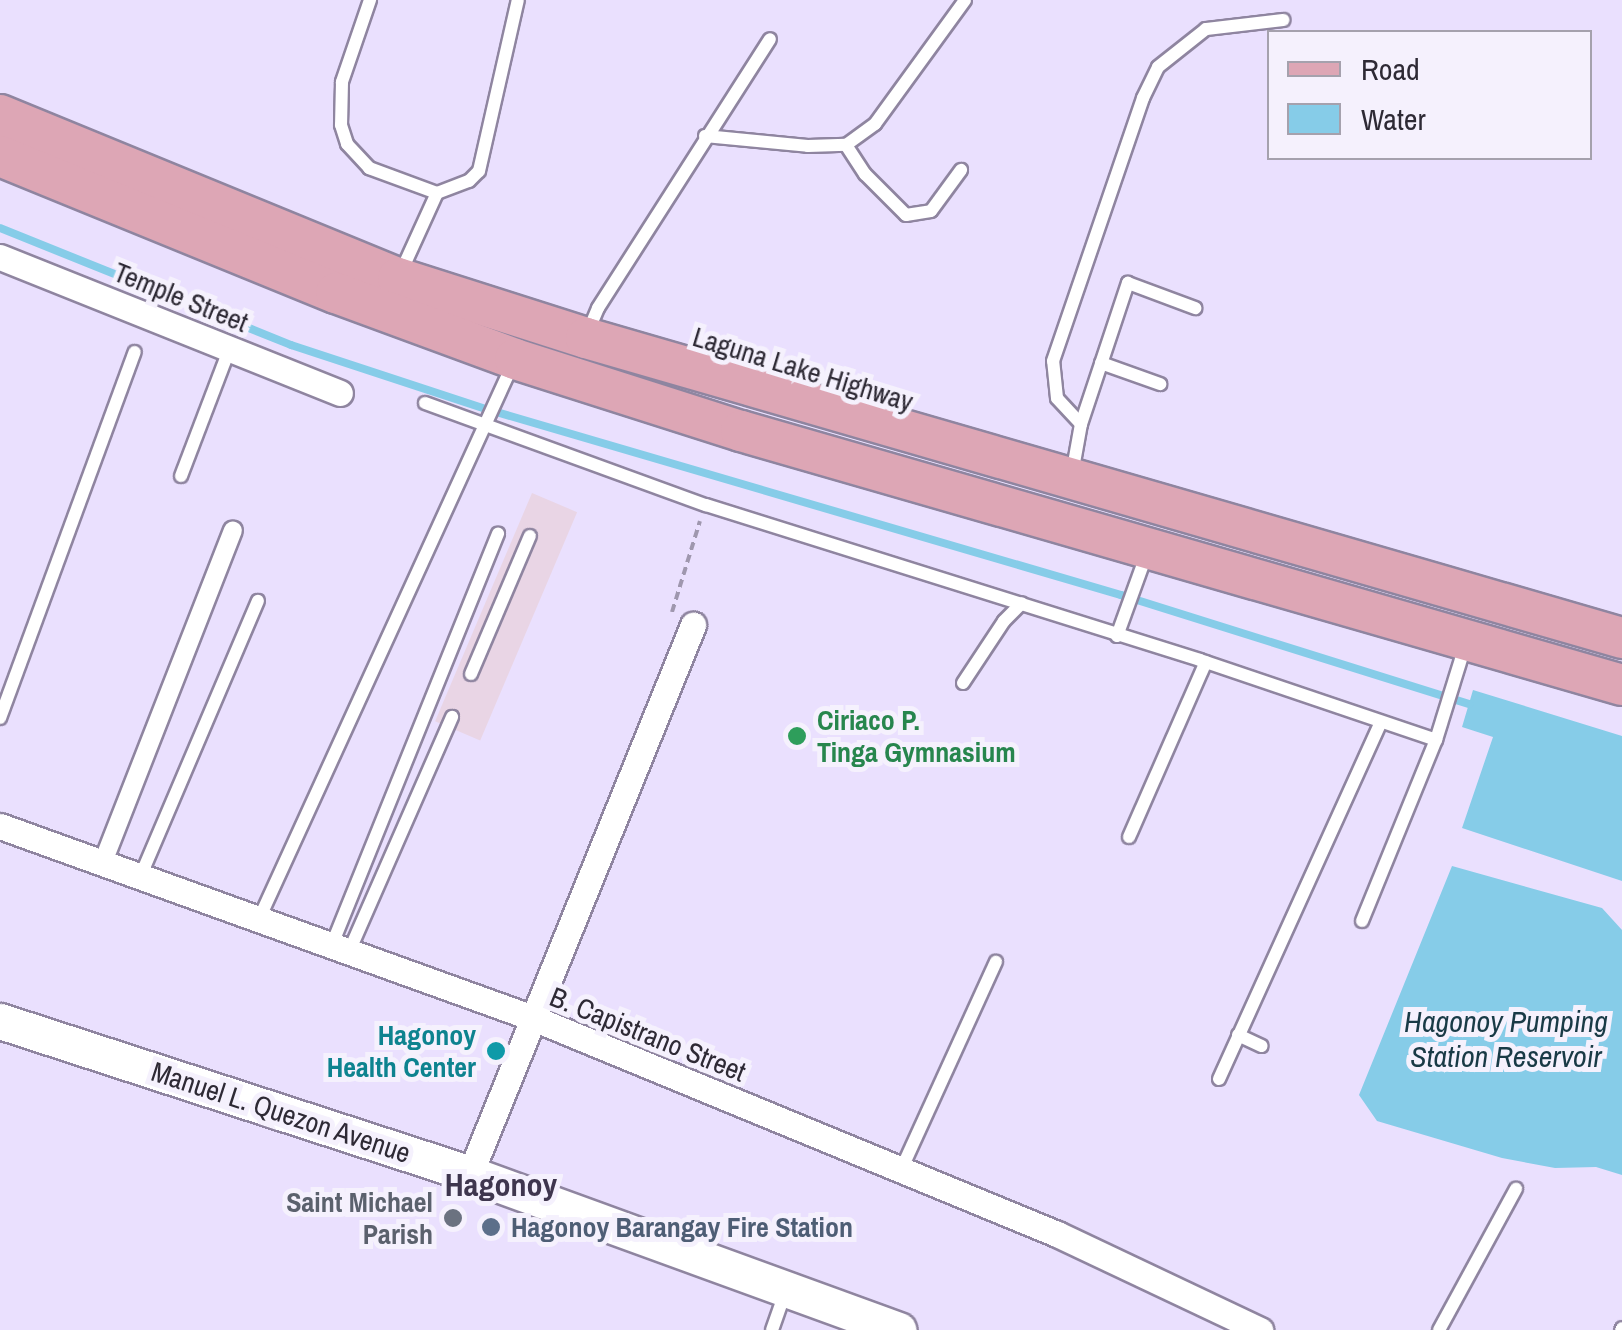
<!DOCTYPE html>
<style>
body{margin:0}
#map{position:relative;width:1622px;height:1330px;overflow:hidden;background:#eae0fe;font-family:"Archivo Narrow",sans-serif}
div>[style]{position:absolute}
.industrial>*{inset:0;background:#e9d5e5;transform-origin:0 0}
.water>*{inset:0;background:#86cce8}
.stream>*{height:8px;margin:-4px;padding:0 4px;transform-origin:4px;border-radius:4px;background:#86cce8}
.path>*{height:4px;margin-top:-2px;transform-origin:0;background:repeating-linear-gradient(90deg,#9f97ae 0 8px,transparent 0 13px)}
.roads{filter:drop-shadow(2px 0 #8f85a0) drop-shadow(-2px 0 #8f85a0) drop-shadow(0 2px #8f85a0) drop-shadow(0 -2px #8f85a0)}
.service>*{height:12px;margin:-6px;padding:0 6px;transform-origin:6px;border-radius:6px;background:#fff}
.pedestrian>*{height:18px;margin:-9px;padding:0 9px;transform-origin:9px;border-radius:9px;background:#fff}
.minor>*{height:25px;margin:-12.5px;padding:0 12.5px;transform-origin:12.5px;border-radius:12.5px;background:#fff}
.secondary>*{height:35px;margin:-17.5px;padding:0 17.5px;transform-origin:17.5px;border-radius:17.5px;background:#fff}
.primary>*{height:40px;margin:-20px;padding:0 20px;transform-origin:20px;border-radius:20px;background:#dda6b5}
.dots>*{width:28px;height:28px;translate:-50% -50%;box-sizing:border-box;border:5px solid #f5f1fd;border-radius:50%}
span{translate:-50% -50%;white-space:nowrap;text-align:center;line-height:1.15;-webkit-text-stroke:10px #f5f1fd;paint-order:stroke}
.street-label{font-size:28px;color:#2e2a35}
.leisure-label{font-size:28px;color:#27864d;font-weight:700}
.left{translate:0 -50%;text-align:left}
.culture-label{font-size:28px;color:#0d838f;font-weight:700}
.right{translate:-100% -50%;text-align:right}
.worship-label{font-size:28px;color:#5b616d;font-weight:700}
.service-label{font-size:28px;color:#4e5e75;font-weight:700}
.water-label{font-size:30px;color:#193a46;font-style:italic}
.quarter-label{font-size:32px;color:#3f364e;font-weight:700}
.legend{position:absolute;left:1267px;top:30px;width:325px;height:130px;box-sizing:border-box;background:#f5f1fd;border:2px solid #a5a1ad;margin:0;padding:12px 18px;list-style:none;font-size:30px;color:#2e2a35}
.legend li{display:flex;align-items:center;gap:20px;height:50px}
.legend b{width:50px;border:2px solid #a5a1ad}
</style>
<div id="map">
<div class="industrial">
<div style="left:532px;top:493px;width:49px;height:248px;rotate:23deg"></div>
</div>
<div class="water">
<div style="clip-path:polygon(1473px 690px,1622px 736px,1622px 881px,1462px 828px,1493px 737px,1462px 727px)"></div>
<div style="clip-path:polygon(1452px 866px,1602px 908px,1622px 930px,1622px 1175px,1596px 1167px,1555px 1168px,1502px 1158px,1377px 1121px,1359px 1095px)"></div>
</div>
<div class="stream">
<div style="left:0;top:228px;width:314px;rotate:21.9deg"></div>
<div style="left:291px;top:345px;width:205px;rotate:18.2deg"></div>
<div style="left:486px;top:409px;width:662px;rotate:16.33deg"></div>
<div style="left:1121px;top:595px;width:365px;rotate:17.4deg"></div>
</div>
<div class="path">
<div style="left:672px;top:612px;width:95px;rotate:-72.9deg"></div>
</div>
<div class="roads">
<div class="service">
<div style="left:370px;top:0;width:87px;rotate:108.9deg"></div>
<div style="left:342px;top:82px;width:43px;rotate:91.3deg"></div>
<div style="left:341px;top:125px;width:20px;rotate:72deg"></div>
<div style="left:347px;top:144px;width:33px;rotate:47deg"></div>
<div style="left:369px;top:168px;width:72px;rotate:20.2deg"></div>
<div style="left:437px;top:193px;width:34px;rotate:-21deg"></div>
<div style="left:469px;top:181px;width:14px;rotate:-45deg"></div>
<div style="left:479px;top:171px;width:175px;rotate:-77.2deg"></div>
<div style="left:705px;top:136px;width:103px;rotate:5.5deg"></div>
<div style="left:808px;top:146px;width:38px;rotate:-2deg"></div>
<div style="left:846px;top:145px;width:36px;rotate:-36deg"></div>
<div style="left:875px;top:124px;width:153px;rotate:-54deg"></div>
<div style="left:846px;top:145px;width:35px;rotate:57deg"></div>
<div style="left:865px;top:174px;width:58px;rotate:45deg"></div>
<div style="left:906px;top:215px;width:25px;rotate:-9deg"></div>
<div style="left:931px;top:211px;width:51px;rotate:-53.8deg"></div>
<div style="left:401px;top:272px;width:87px;rotate:-65.5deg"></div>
<div style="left:587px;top:334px;width:28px;rotate:-67deg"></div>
<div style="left:598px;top:308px;width:319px;rotate:-57.4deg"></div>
<div style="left:1101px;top:363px;width:63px;rotate:19.6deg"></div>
<div style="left:425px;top:403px;width:299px;rotate:20deg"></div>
<div style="left:706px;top:505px;width:518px;rotate:17.42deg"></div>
<div style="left:1200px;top:660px;width:249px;rotate:18.7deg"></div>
<div style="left:1081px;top:424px;width:149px;rotate:-71.6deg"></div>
<div style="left:1128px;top:283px;width:72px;rotate:20.5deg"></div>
<div style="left:1072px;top:474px;width:51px;rotate:-79.8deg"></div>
<div style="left:1081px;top:424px;width:35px;rotate:-133deg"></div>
<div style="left:1057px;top:398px;width:37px;rotate:-96deg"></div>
<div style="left:1053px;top:361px;width:278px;rotate:-71.1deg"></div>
<div style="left:1143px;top:98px;width:34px;rotate:-64deg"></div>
<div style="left:1158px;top:67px;width:61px;rotate:-38.4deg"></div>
<div style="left:1206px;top:29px;width:78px;rotate:-6.7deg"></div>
<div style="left:181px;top:476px;width:137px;rotate:-69.1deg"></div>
<div style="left:1117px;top:636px;width:88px;rotate:-70.1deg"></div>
<div style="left:471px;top:674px;width:150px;rotate:-66.9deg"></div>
<div style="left:963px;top:683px;width:74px;rotate:-56.5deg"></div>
<div style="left:1004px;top:621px;width:25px;rotate:-45deg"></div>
<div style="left:0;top:718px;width:390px;rotate:-69.8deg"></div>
<div style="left:1129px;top:837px;width:191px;rotate:-66.3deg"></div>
<div style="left:141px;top:875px;width:298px;rotate:-66.9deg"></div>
<div style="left:259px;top:919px;width:608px;rotate:-65.42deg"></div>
<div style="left:1362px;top:921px;width:196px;rotate:-67.8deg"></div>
<div style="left:1436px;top:740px;width:102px;rotate:-72.8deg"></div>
<div style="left:331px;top:947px;width:446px;rotate:-68deg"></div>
<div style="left:348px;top:954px;width:259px;rotate:-66.3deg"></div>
<div style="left:1238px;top:1035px;width:26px;rotate:25deg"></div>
<div style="left:1219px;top:1079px;width:392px;rotate:-65.6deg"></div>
<div style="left:901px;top:1170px;width:229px;rotate:-65.5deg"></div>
<div style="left:772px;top:1330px;width:42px;rotate:-70.7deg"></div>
<div style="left:1439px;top:1330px;width:161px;rotate:-61.4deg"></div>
<div style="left:1621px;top:1330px;width:2px;rotate:-63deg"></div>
</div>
<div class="pedestrian">
<div style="left:103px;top:862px;width:356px;rotate:-68.6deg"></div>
</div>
<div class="minor">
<div style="left:0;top:257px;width:366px;rotate:21.8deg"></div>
<div style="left:0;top:826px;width:567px;rotate:19.81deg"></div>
<div style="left:533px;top:1018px;width:567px;rotate:22.4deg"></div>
<div style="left:1057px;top:1234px;width:225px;rotate:25.3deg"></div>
<div style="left:470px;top:1174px;width:593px;rotate:-67.89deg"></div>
</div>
<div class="secondary">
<div style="left:0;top:1021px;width:494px;rotate:18deg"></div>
<div style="left:470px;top:1174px;width:456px;rotate:20deg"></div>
</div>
<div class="primary">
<div style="left:0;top:115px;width:430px;rotate:22.3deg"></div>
<div style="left:398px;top:278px;width:197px;rotate:17.7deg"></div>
<div style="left:586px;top:338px;width:1079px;rotate:16.15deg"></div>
<div style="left:0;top:156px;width:363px;rotate:22.2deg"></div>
<div style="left:336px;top:293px;width:191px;rotate:20.2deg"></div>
<div style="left:515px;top:359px;width:237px;rotate:17.7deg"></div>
<div style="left:741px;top:431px;width:917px;rotate:16.08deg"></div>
</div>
</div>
<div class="dots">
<div style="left:797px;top:736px;background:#2e9e5b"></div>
<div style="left:496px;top:1051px;background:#0f9aa8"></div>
<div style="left:453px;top:1218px;background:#6b7280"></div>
<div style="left:491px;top:1227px;background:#5c6f8a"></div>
</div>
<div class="street-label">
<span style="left:181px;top:297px;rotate:22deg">Temple Street</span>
<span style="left:803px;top:369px;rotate:17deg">Laguna Lake Highway</span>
<span style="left:648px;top:1034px;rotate:22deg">B. Capistrano Street</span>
<span style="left:281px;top:1112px;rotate:18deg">Manuel L. Quezon Avenue</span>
</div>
<div class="leisure-label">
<span class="left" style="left:817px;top:736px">Ciriaco P.<br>Tinga Gymnasium</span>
</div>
<div class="culture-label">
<span class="right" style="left:476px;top:1051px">Hagonoy<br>Health Center</span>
</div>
<div class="worship-label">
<span class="right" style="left:433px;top:1218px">Saint Michael<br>Parish</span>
</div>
<div class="service-label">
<span class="left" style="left:511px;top:1227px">Hagonoy Barangay Fire Station</span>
</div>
<div class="water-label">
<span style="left:1506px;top:1038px">Hagonoy Pumping<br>Station Reservoir</span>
</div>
<div class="quarter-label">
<span style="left:501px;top:1185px">Hagonoy</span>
</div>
<ul class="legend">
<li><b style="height:12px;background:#dda6b5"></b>Road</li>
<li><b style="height:28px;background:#86cce8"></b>Water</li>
</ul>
</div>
